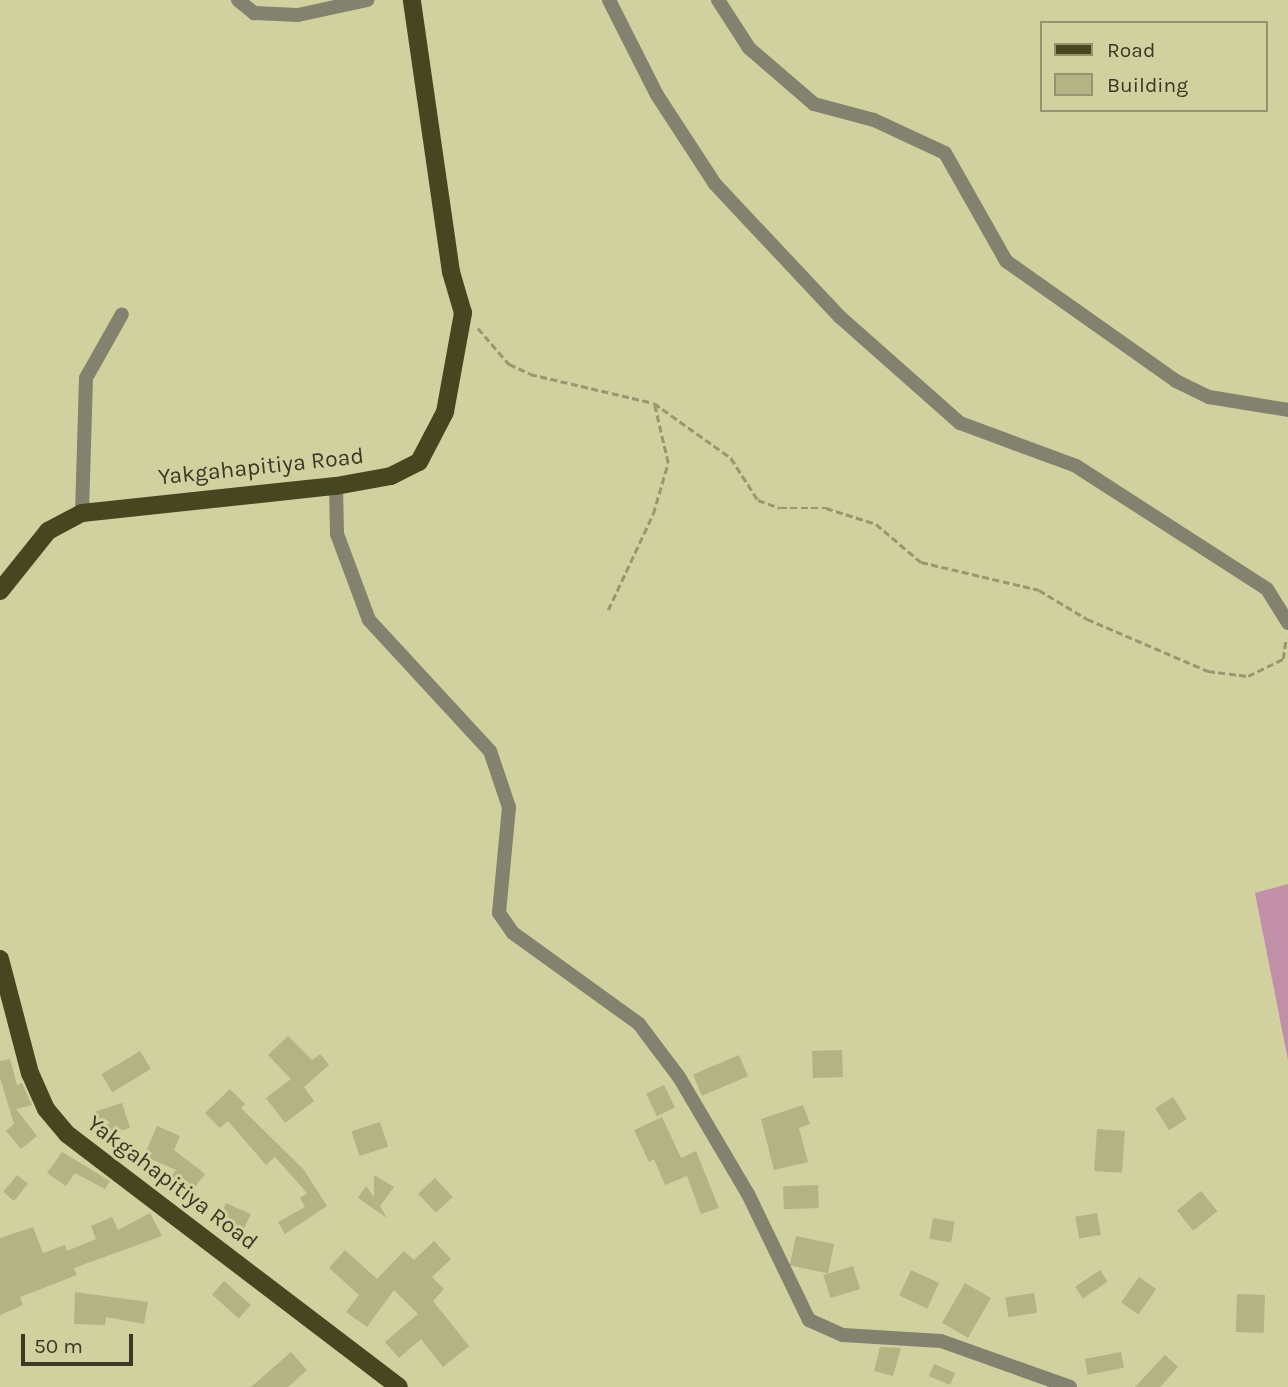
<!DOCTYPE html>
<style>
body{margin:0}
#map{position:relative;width:1288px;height:1387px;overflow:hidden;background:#d1d19f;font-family:Karla,sans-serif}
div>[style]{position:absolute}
.green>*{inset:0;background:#c28fa9}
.building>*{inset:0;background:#b3b383;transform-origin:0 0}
.path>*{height:2.5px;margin-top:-1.25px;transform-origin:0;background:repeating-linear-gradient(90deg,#979770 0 7px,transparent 0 10.5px)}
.minor>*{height:14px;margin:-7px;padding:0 7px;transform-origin:7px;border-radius:7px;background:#82826e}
.primary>*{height:18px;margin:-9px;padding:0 9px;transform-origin:9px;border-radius:9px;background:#464621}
span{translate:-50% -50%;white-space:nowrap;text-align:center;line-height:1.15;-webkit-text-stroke:6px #d1d19f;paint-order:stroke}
.street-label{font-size:23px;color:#393925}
.legend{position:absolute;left:1040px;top:21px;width:228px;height:91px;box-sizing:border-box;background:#d1d19f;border:2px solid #94946e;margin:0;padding:9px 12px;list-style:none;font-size:21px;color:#393925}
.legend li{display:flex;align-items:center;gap:14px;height:35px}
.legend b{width:35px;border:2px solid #94946e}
.scale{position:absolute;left:21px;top:1334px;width:112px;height:32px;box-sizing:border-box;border:4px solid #393925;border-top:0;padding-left:9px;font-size:21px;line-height:24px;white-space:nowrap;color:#393925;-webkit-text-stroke:5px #d1d19f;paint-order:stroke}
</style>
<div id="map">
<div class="green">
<div style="clip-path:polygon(1288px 884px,1288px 1060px,1255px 893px)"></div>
</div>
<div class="building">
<div style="clip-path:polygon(288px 1036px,312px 1060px,320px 1054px,329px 1065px,304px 1087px,314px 1101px,285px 1123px,266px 1098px,291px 1079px,268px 1055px)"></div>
<div style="left:842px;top:1050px;width:27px;height:30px;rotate:88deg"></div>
<div style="left:140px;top:1051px;width:21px;height:45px;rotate:59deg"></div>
<div style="left:739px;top:1055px;width:23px;height:50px;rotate:67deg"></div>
<div style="clip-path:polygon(10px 1059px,17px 1085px,22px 1083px,32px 1105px,16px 1109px,37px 1136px,21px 1149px,6px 1131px,14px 1124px,0 1078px,0 1061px)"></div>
<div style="left:664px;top:1085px;width:25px;height:20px;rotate:64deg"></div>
<div style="clip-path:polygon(230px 1089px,245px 1104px,241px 1108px,304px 1170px,327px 1206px,285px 1234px,278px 1222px,305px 1207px,300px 1198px,307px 1193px,275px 1157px,266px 1165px,228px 1121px,220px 1128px,205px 1113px)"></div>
<div style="left:1173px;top:1097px;width:26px;height:21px;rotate:58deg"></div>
<div style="left:122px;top:1103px;width:26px;height:31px;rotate:72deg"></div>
<div style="clip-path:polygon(803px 1105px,810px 1124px,799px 1128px,808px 1162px,774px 1170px,761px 1119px)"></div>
<div style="clip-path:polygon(662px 1117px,681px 1158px,696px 1151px,719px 1208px,701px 1214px,687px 1176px,665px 1185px,654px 1159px,649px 1162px,634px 1130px)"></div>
<div style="left:380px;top:1122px;width:26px;height:30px;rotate:72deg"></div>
<div style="clip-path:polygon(157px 1126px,180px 1136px,174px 1150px,205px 1174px,189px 1195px,168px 1180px,176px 1170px,144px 1156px)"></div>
<div style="left:1097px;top:1129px;width:28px;height:42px;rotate:4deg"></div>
<div style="clip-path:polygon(62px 1152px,110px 1181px,105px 1189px,75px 1173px,66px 1186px,47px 1173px)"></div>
<div style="left:17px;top:1175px;width:14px;height:22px;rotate:39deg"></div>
<div style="clip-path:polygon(374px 1175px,394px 1187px,380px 1206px,387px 1218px,358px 1198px,366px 1186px,374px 1197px)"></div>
<div style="left:435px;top:1178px;width:26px;height:23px;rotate:47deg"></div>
<div style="left:818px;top:1185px;width:23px;height:35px;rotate:88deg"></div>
<div style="left:1201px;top:1191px;width:26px;height:31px;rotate:51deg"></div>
<div style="left:226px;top:1203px;width:27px;height:22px;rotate:24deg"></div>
<div style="clip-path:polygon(150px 1213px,162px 1236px,74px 1268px,77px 1275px,20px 1297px,23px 1305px,0 1315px,0 1238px,33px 1227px,43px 1253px,65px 1245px,67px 1251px,96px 1239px,91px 1226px,112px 1217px,118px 1230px)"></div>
<div style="left:1097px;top:1213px;width:22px;height:22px;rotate:80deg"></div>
<div style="left:933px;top:1218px;width:22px;height:21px;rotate:10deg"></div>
<div style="left:796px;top:1236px;width:39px;height:30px;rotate:12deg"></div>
<div style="clip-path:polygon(434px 1241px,451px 1259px,432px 1277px,444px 1289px,433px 1301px,469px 1346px,443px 1367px,421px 1339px,399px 1358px,385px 1342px,418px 1314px,394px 1290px,367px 1327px,346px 1312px,359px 1295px,329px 1268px,345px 1250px,377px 1279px,404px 1251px,414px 1260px)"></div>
<div style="left:853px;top:1266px;width:24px;height:31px;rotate:73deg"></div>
<div style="left:911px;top:1270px;width:31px;height:28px;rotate:25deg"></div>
<div style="left:1100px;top:1270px;width:14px;height:30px;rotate:56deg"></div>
<div style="left:1139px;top:1277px;width:21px;height:31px;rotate:35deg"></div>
<div style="left:224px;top:1281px;width:36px;height:18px;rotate:42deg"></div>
<div style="left:965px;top:1283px;width:30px;height:46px;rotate:30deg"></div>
<div style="clip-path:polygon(75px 1292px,148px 1302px,144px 1324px,106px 1317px,105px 1325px,74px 1324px)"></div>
<div style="left:1034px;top:1293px;width:20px;height:29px;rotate:81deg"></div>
<div style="left:1237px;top:1294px;width:28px;height:38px;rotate:2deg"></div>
<div style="clip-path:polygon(880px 1347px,901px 1348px,893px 1376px,874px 1371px)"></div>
<div style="clip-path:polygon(291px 1352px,307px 1370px,288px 1387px,251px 1387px)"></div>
<div style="left:1121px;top:1352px;width:16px;height:37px;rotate:79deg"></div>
<div style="clip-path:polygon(1165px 1355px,1178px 1367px,1160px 1387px,1135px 1387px)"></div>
<div style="left:934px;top:1364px;width:23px;height:13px;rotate:23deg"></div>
</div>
<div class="path">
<div style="left:478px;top:328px;width:48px;rotate:49.3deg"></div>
<div style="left:509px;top:364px;width:23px;rotate:25deg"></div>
<div style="left:530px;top:374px;width:127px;rotate:13.2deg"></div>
<div style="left:654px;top:403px;width:95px;rotate:35.5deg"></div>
<div style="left:731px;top:458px;width:50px;rotate:57.3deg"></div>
<div style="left:758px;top:500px;width:23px;rotate:20deg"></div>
<div style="left:780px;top:508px;width:46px"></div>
<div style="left:826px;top:508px;width:52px;rotate:17.7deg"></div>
<div style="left:876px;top:524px;width:59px;rotate:40.2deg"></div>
<div style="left:921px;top:562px;width:121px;rotate:13.3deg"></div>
<div style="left:1039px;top:590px;width:56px;rotate:31.1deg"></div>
<div style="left:1087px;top:619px;width:132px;rotate:23.3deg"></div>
<div style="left:1208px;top:671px;width:40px;rotate:7.1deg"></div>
<div style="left:1248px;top:676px;width:39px;rotate:-26deg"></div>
<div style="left:1283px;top:659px;width:21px;rotate:-82deg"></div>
<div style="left:608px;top:610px;width:106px;rotate:-64.9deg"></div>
<div style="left:653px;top:514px;width:53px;rotate:-73.6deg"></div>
<div style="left:668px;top:463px;width:62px;rotate:-103.1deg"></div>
</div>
<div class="minor">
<div style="left:238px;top:0;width:21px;rotate:39deg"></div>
<div style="left:254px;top:13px;width:44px;rotate:2.6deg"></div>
<div style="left:298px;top:15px;width:71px;rotate:-12.3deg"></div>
<div style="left:609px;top:0;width:106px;rotate:63.2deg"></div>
<div style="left:657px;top:95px;width:106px;rotate:56.9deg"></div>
<div style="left:715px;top:184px;width:183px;rotate:46.8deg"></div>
<div style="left:840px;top:317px;width:160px;rotate:41.5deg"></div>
<div style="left:960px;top:423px;width:124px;rotate:20.3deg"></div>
<div style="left:1076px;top:466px;width:227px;rotate:32.8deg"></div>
<div style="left:1267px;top:589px;width:40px;rotate:58deg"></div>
<div style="left:718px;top:0;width:57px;rotate:57.1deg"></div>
<div style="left:749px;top:48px;width:86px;rotate:40.7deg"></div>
<div style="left:814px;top:104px;width:62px;rotate:14.9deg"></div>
<div style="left:874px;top:120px;width:78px;rotate:24.9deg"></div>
<div style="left:945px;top:153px;width:124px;rotate:60.5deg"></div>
<div style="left:1006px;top:261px;width:208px;rotate:35.2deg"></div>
<div style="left:1176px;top:381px;width:37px;rotate:26deg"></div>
<div style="left:1209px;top:397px;width:80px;rotate:9.3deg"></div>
<div style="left:336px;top:486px;width:48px;rotate:88.8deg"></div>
<div style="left:337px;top:534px;width:92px;rotate:69.6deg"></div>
<div style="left:369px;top:620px;width:178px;rotate:47.3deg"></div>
<div style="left:490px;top:751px;width:59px;rotate:71.3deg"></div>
<div style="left:509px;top:807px;width:106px;rotate:95.4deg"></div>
<div style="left:499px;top:913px;width:24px;rotate:55deg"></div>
<div style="left:513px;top:933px;width:155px;rotate:35.8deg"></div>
<div style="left:639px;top:1024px;width:66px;rotate:53deg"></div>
<div style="left:679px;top:1077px;width:136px;rotate:59.5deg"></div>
<div style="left:748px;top:1194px;width:140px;rotate:64.2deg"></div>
<div style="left:809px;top:1320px;width:37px;rotate:24deg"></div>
<div style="left:843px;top:1335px;width:98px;rotate:3.5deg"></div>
<div style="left:941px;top:1341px;width:137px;rotate:19.6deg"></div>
<div style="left:82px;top:513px;width:135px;rotate:-88.3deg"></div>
<div style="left:86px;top:378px;width:73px;rotate:-60.6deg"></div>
</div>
<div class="primary">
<div style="left:0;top:591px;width:77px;rotate:-51.3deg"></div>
<div style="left:48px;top:531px;width:38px;rotate:-28deg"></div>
<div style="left:82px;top:513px;width:255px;rotate:-6.1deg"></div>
<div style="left:336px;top:486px;width:56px;rotate:-10.3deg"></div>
<div style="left:391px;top:476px;width:31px;rotate:-27deg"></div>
<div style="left:419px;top:462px;width:56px;rotate:-62.5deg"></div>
<div style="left:445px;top:412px;width:101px;rotate:-79.7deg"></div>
<div style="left:463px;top:313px;width:43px;rotate:-106.3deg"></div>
<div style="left:451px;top:272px;width:275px;rotate:-98.2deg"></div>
<div style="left:0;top:959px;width:118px;rotate:75.3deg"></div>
<div style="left:30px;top:1073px;width:39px;rotate:66deg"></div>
<div style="left:46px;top:1109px;width:33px;rotate:50deg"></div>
<div style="left:67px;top:1134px;width:417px;rotate:37.3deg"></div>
</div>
<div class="street-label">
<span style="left:261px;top:467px;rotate:-6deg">Yakgahapitiya Road</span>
<span style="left:172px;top:1183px;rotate:37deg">Yakgahapitiya Road</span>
</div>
<ul class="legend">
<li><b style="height:9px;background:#464621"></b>Road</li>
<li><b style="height:19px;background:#b3b383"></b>Building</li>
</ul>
<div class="scale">50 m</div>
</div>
